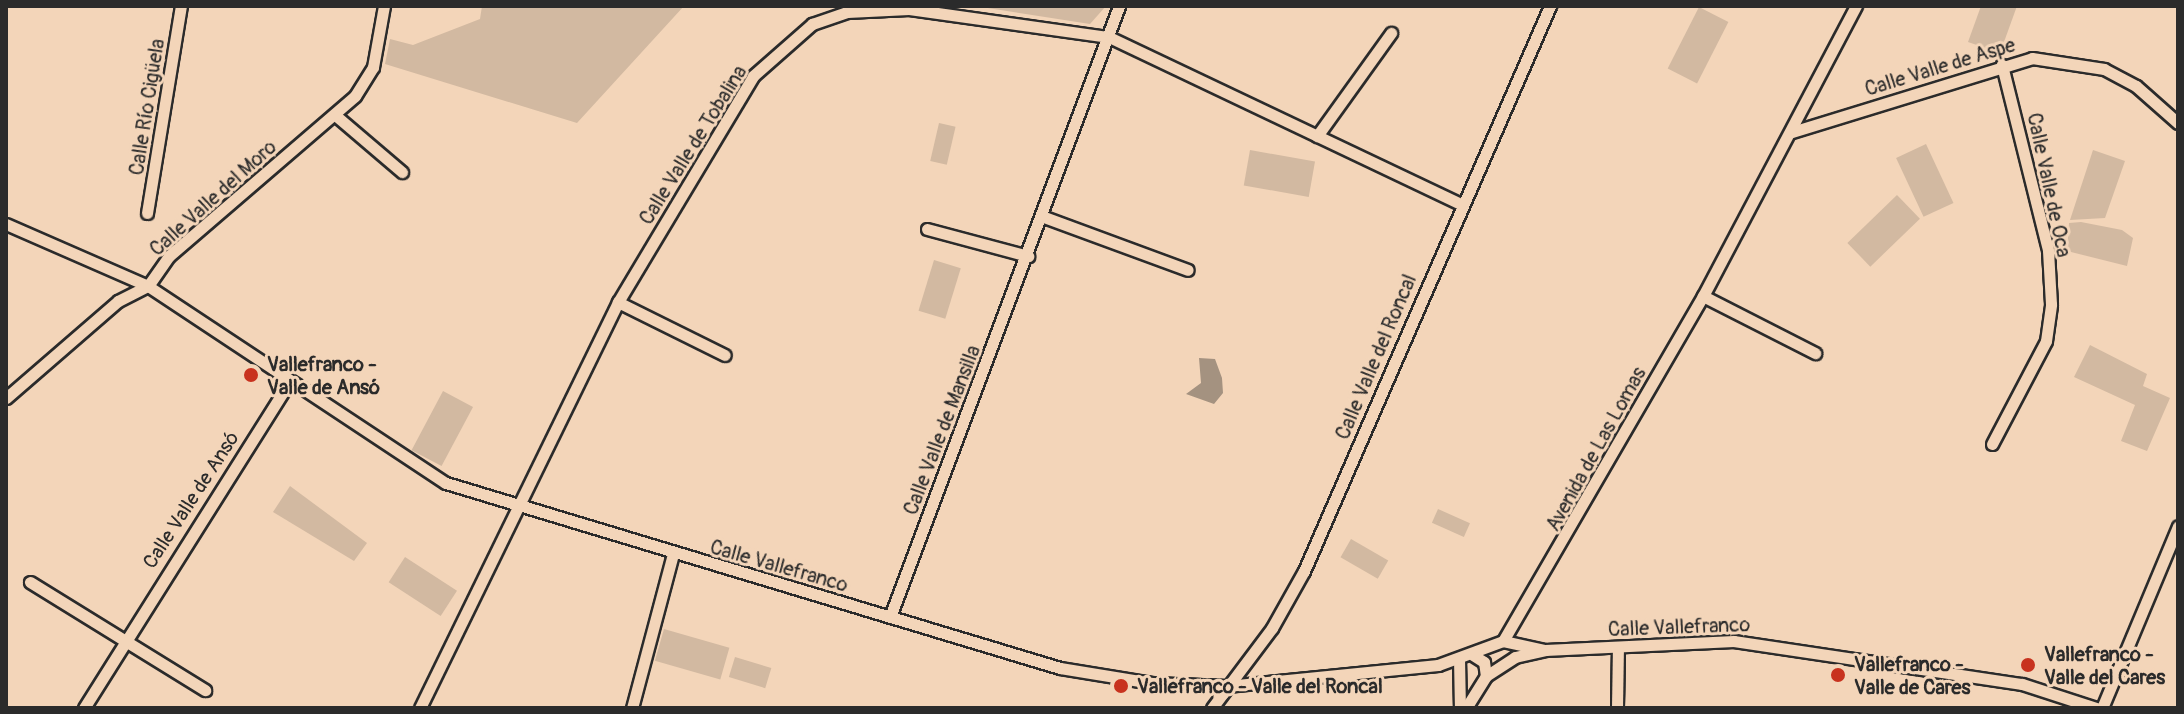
<!DOCTYPE html>
<meta charset="utf-8">
<style>
body{margin:0}
#map{position:relative;width:2184px;height:714px;overflow:hidden;background:#f3d5b9;font-family:Pangolin,sans-serif}
div>[style]{position:absolute}
.green>*{inset:0;background:#d2b9a1;transform-origin:0 0}
.water>*{inset:0;background:#a49280}
.roads{filter:drop-shadow(2px 0 #2b2b2b) drop-shadow(-2px 0 #2b2b2b) drop-shadow(0 2px #2b2b2b) drop-shadow(0 -2px #2b2b2b)}
.street>*{height:11px;margin:-5.5px;padding:0 5.5px;transform-origin:5.5px;border-radius:5.5px;background:#f3d5b9}
.dots>*{width:22px;height:22px;translate:-50% -50%;box-sizing:border-box;border:4px solid #f3d5b9;border-radius:50%}
span{translate:-50% -50%;white-space:nowrap;text-align:center;line-height:1.15;-webkit-text-stroke:6px #f3d5b9;paint-order:stroke}
.street-label{font-size:20px;color:#2b2b2b}
.poi-label{font-size:20px;color:#2b2b2b;font-weight:700}
.left{translate:0 -50%;text-align:left}
.frame{position:absolute;inset:0;border:8px solid #2b2b2b;pointer-events:none}
</style>
<div id="map">
<div class="green">
<div style="clip-path:polygon(482px 6px,684px 6px,577px 123px,385px 64px,390px 39px,413px 45px,480px 19px)"></div>
<div style="clip-path:polygon(975px 6px,1106px 6px,1090px 24px)"></div>
<div style="clip-path:polygon(1981px 6px,2017px 6px,2000px 53px,1968px 42px)"></div>
<div style="left:1699px;top:7px;width:33px;height:69px;rotate:27deg"></div>
<div style="left:939px;top:123px;width:17px;height:39px;rotate:13deg"></div>
<div style="left:1926px;top:144px;width:65px;height:33px;rotate:65deg"></div>
<div style="left:1250px;top:150px;width:66px;height:36px;rotate:10deg"></div>
<div style="clip-path:polygon(2093px 150px,2125px 161px,2105px 218px,2070px 220px)"></div>
<div style="left:1897px;top:195px;width:33px;height:69px;rotate:46deg"></div>
<div style="clip-path:polygon(2081px 222px,2122px 230px,2133px 238px,2127px 266px,2067px 251px,2069px 223px)"></div>
<div style="left:934px;top:260px;width:28px;height:53px;rotate:17deg"></div>
<div style="clip-path:polygon(2090px 345px,2147px 374px,2143px 386px,2170px 398px,2147px 451px,2121px 441px,2135px 405px,2074px 377px)"></div>
<div style="left:443px;top:391px;width:34px;height:67px;rotate:28deg"></div>
<div style="clip-path:polygon(290px 486px,367px 543px,354px 561px,273px 512px)"></div>
<div style="left:1438px;top:509px;width:35px;height:15px;rotate:24deg"></div>
<div style="left:1351px;top:539px;width:43px;height:21px;rotate:30deg"></div>
<div style="left:405px;top:557px;width:62px;height:30px;rotate:33deg"></div>
<div style="left:664px;top:629px;width:68px;height:33px;rotate:16deg"></div>
<div style="left:735px;top:657px;width:38px;height:21px;rotate:17deg"></div>
</div>
<div class="water">
<div style="clip-path:polygon(1199px 358px,1215px 359px,1222px 378px,1223px 393px,1214px 404px,1186px 394px,1201px 383px)"></div>
</div>
<div class="roads">
<div class="street">
<div style="left:335px;top:115px;width:88px;rotate:40.4deg"></div>
<div style="left:1792px;top:132px;width:251px;rotate:-17.1deg"></div>
<div style="left:2032px;top:58px;width:73px;rotate:8.7deg"></div>
<div style="left:2104px;top:69px;width:36px;rotate:28deg"></div>
<div style="left:2136px;top:86px;width:56px;rotate:41.4deg"></div>
<div style="left:1317px;top:136px;width:127px;rotate:-54.3deg"></div>
<div style="left:147px;top:213px;width:210px;rotate:-80.7deg"></div>
<div style="left:1044px;top:217px;width:153px;rotate:20.2deg"></div>
<div style="left:6px;top:224px;width:155px;rotate:23.6deg"></div>
<div style="left:148px;top:286px;width:357px;rotate:33.5deg"></div>
<div style="left:446px;top:483px;width:641px;rotate:16.77deg"></div>
<div style="left:1060px;top:668px;width:93px;rotate:9.3deg"></div>
<div style="left:1152px;top:683px;width:75px;rotate:2.3deg"></div>
<div style="left:1227px;top:686px;width:212px;rotate:-5.7deg"></div>
<div style="left:1438px;top:665px;width:69px;rotate:-20.3deg"></div>
<div style="left:1503px;top:641px;width:43px;rotate:12.1deg"></div>
<div style="left:927px;top:229px;width:105px;rotate:15deg"></div>
<div style="left:1703px;top:296px;width:126px;rotate:27deg"></div>
<div style="left:618px;top:302px;width:119px;rotate:26.4deg"></div>
<div style="left:6px;top:398px;width:148px;rotate:-40.9deg"></div>
<div style="left:118px;top:301px;width:34px;rotate:-27deg"></div>
<div style="left:148px;top:286px;width:37px;rotate:-55deg"></div>
<div style="left:169px;top:256px;width:245px;rotate:-40.7deg"></div>
<div style="left:355px;top:96px;width:34px;rotate:-58deg"></div>
<div style="left:373px;top:67px;width:62px;rotate:-79.8deg"></div>
<div style="left:1992px;top:444px;width:116px;rotate:-62.3deg"></div>
<div style="left:2046px;top:341px;width:37px;rotate:-82deg"></div>
<div style="left:2051px;top:304px;width:54px;rotate:-93.2deg"></div>
<div style="left:2048px;top:250px;width:191px;rotate:-104deg"></div>
<div style="left:30px;top:582px;width:206px;rotate:31.7deg"></div>
<div style="left:890px;top:617px;width:653px;rotate:-69.45deg"></div>
<div style="left:1503px;top:641px;width:399px;rotate:-59.9deg"></div>
<div style="left:1703px;top:296px;width:328px;rotate:-62.2deg"></div>
<div style="left:1459px;top:658px;width:50px;rotate:88.9deg"></div>
<div style="left:1486px;top:676px;width:35px;rotate:-33deg"></div>
<div style="left:1515px;top:657px;width:31px;rotate:-13deg"></div>
<div style="left:1545px;top:650px;width:189px;rotate:-2.7deg"></div>
<div style="left:1734px;top:641px;width:291px;rotate:8.5deg"></div>
<div style="left:2022px;top:684px;width:78px;rotate:18deg"></div>
<div style="left:84px;top:708px;width:386px;rotate:-57.8deg"></div>
<div style="left:420px;top:708px;width:452px;rotate:-64deg"></div>
<div style="left:618px;top:302px;width:263px;rotate:-59.1deg"></div>
<div style="left:753px;top:76px;width:79px;rotate:-41.4deg"></div>
<div style="left:812px;top:24px;width:37px;rotate:-19deg"></div>
<div style="left:847px;top:12px;width:62px;rotate:-2.8deg"></div>
<div style="left:909px;top:9px;width:202px;rotate:8deg"></div>
<div style="left:1109px;top:37px;width:389px;rotate:25.4deg"></div>
<div style="left:632px;top:708px;width:159px;rotate:-75.1deg"></div>
<div style="left:1212px;top:708px;width:100px;rotate:-53.1deg"></div>
<div style="left:1272px;top:628px;width:65px;rotate:-60.7deg"></div>
<div style="left:1304px;top:571px;width:616px;rotate:-66.47deg"></div>
<div style="left:1466px;top:708px;width:38px;rotate:-58deg"></div>
<div style="left:1486px;top:676px;width:14px;rotate:-98deg"></div>
<div style="left:1484px;top:662px;width:13px;rotate:-148deg"></div>
<div style="left:1617px;top:708px;width:61px;rotate:-89.1deg"></div>
<div style="left:2102px;top:708px;width:197px;rotate:-67.3deg"></div>
</div>
</div>
<div class="dots">
<div style="left:251px;top:375px;background:#c8321e"></div>
<div style="left:2028px;top:665px;background:#c8321e"></div>
<div style="left:1838px;top:675px;background:#c8321e"></div>
<div style="left:1121px;top:686px;background:#c8321e"></div>
</div>
<div class="street-label">
<span style="left:1940px;top:67px;rotate:-17deg">Calle Valle de Aspe</span>
<span style="left:147px;top:107px;rotate:-81deg">Calle Río Cigüela</span>
<span style="left:693px;top:145px;rotate:-58deg">Calle Valle de Tobalina</span>
<span style="left:2049px;top:185px;rotate:78deg">Calle Valle de Oca</span>
<span style="left:213px;top:198px;rotate:-42deg">Calle Valle del Moro</span>
<span style="left:1376px;top:357px;rotate:-67deg">Calle Valle del Roncal</span>
<span style="left:942px;top:430px;rotate:-69deg">Calle Valle de Mansilla</span>
<span style="left:1596px;top:449px;rotate:-61deg">Avenida de Las Lomas</span>
<span style="left:191px;top:500px;rotate:-57deg">Calle Valle de Ansó</span>
<span style="left:779px;top:566px;rotate:16deg">Calle Vallefranco</span>
<span style="left:1679px;top:627px;rotate:-2deg">Calle Vallefranco</span>
</div>
<div class="poi-label">
<span class="left" style="left:267px;top:376px">Vallefranco -<br>Valle de Ansó</span>
<span class="left" style="left:2044px;top:666px">Vallefranco -<br>Valle del Cares</span>
<span class="left" style="left:1854px;top:676px">Vallefranco -<br>Valle de Cares</span>
<span class="left" style="left:1137px;top:686px">Vallefranco - Valle del Roncal</span>
</div>
<div class="frame"></div>
</div>
